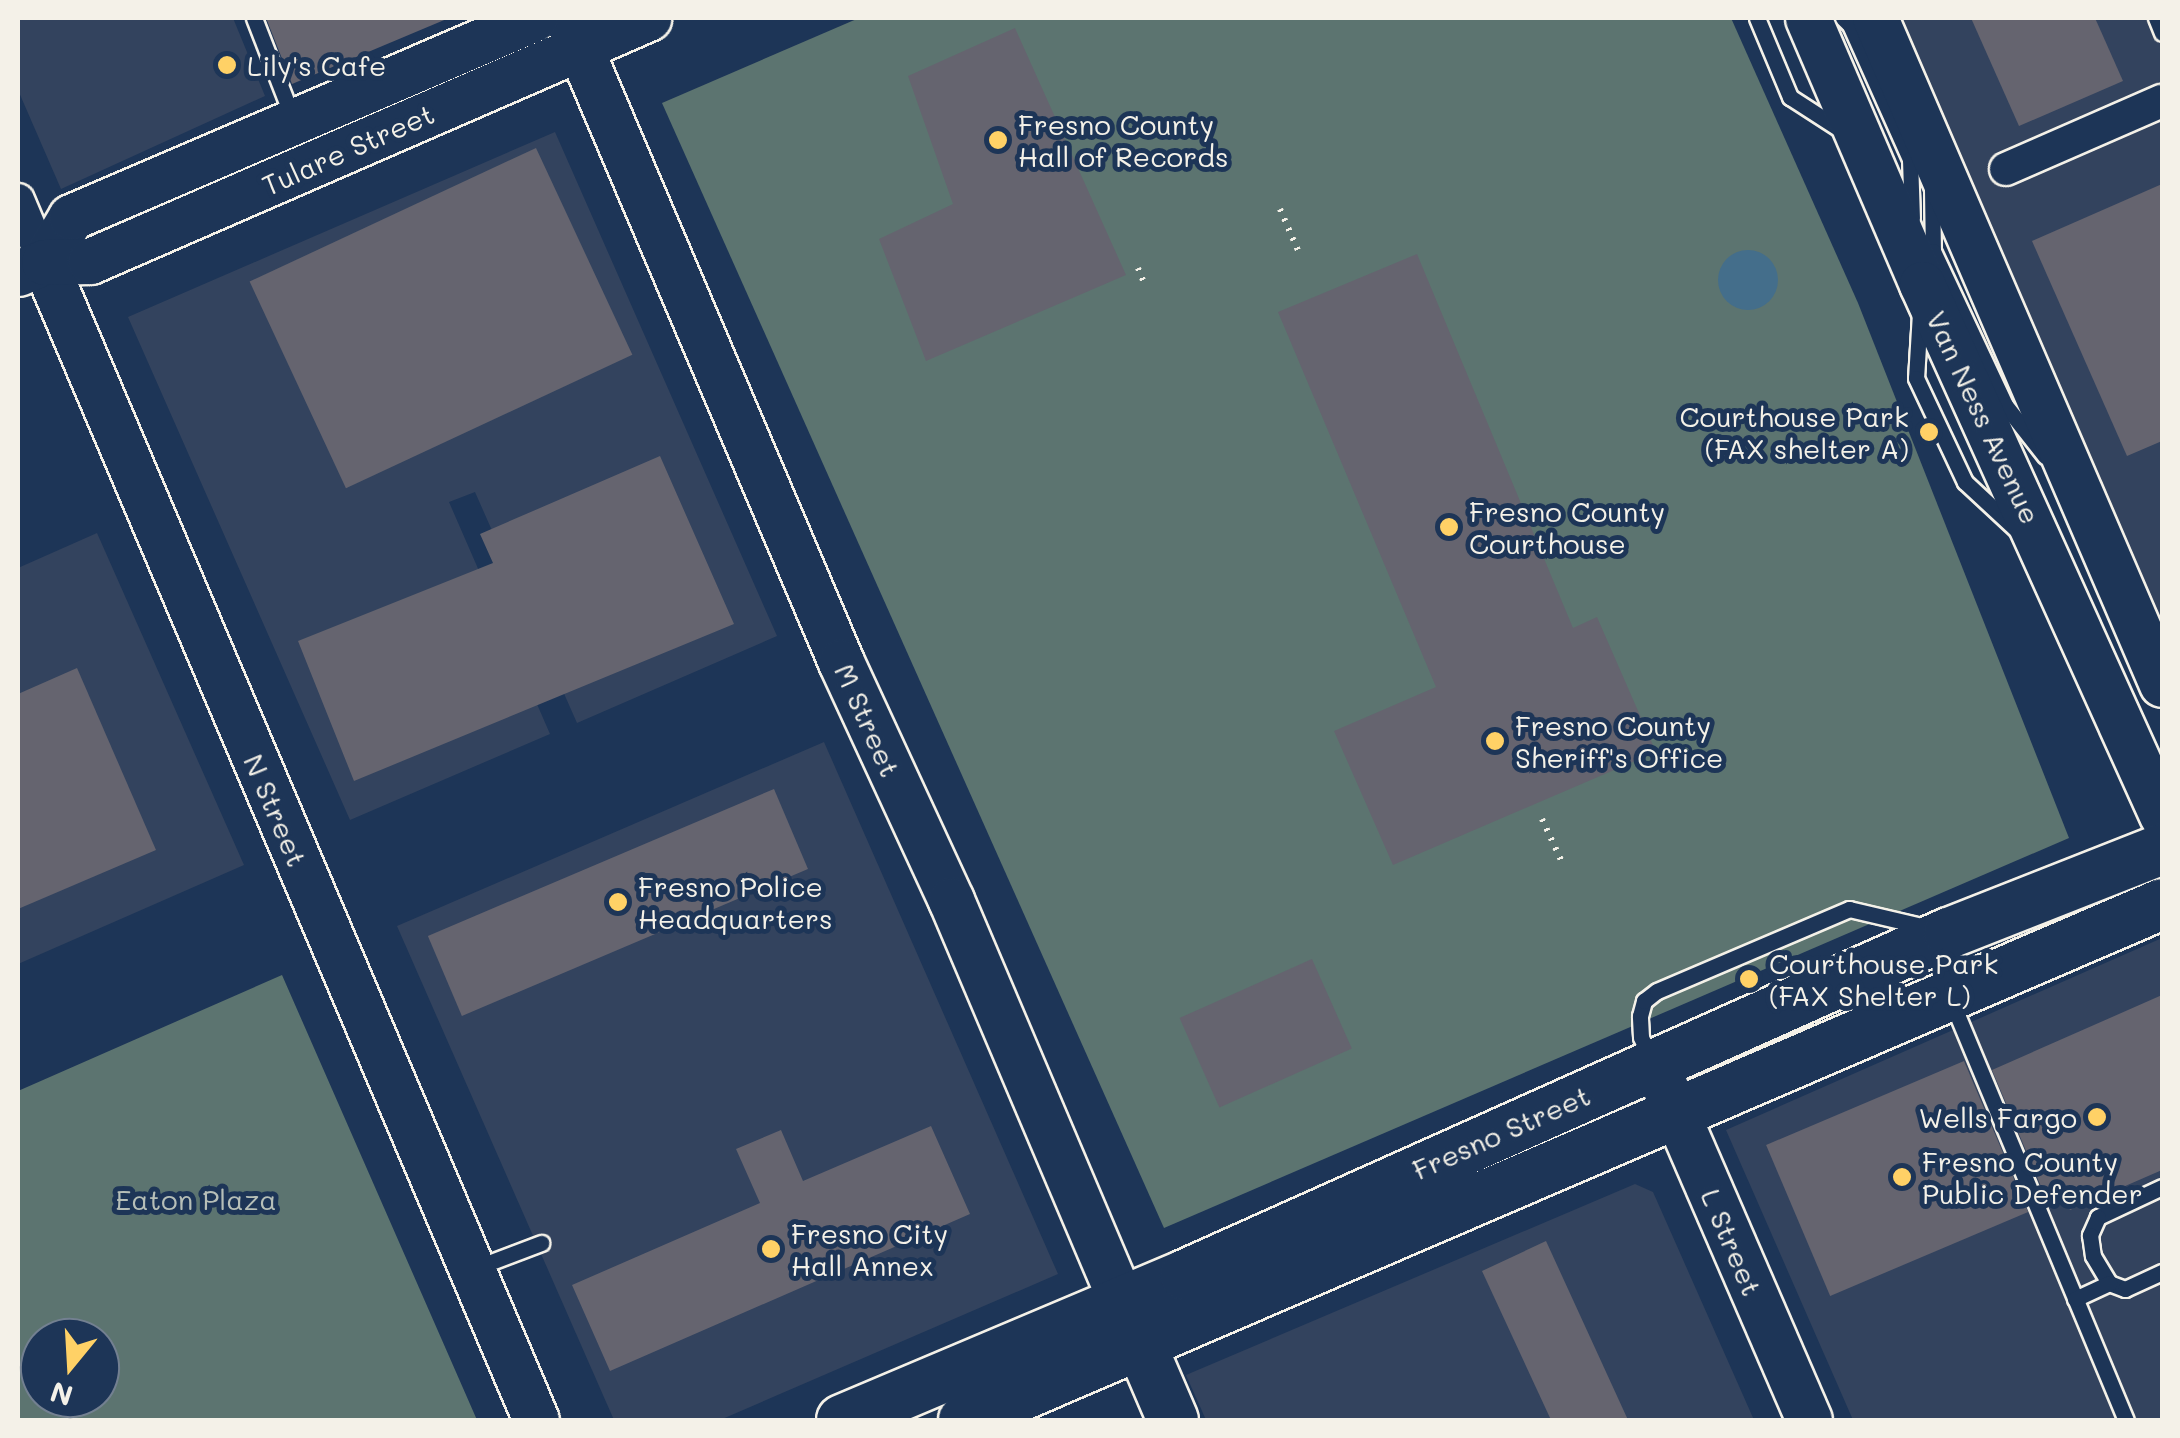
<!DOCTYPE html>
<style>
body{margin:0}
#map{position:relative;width:2180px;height:1438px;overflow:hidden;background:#1d3557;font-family:Mali,sans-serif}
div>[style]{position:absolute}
.built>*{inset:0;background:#33435e}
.green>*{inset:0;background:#5c7470}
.water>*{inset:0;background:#446e8b}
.round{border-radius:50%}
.building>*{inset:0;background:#65646f;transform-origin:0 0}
.path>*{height:6px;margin-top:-3px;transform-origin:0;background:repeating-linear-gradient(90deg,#f4f1e8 0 2.5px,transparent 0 10.5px)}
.roads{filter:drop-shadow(2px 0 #f4f1e8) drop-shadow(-2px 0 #f4f1e8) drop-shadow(0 2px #f4f1e8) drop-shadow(0 -2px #f4f1e8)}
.lane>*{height:15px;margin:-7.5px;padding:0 7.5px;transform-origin:7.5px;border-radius:7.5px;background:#1d3557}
.street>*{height:32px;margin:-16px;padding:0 16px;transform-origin:16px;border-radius:16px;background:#1d3557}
.secondary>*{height:45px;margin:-22.5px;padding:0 22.5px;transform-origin:22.5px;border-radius:22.5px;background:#1d3557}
.primary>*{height:50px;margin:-25px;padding:0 25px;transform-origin:25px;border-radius:25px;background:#1d3557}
.dots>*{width:28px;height:28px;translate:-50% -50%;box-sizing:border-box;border:5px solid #1d3557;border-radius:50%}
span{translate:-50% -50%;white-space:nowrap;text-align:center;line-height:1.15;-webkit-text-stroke:10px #1d3557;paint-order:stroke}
.poi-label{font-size:28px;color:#f4f1e8}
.left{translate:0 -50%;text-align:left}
.right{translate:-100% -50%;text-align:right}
.street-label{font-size:28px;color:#f4f1e8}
.park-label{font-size:28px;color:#b7bfb8}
.frame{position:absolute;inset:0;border:20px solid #f4f1e8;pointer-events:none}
.north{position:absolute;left:20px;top:1318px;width:100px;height:100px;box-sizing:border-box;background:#1d3557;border:2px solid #738091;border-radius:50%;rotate:198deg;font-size:28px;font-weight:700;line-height:40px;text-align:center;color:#f4f1e8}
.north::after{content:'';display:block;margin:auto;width:35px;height:45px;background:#ffd166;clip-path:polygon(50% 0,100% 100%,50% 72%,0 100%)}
</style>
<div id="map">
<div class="built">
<div style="clip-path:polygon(18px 18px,233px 18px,265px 96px,61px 189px,18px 90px)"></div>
<div style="clip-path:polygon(1901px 18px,2162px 18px,2162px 626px,1994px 230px)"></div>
<div style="clip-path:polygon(555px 132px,777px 636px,577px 723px,475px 492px,449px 502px,550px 734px,350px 820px,128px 317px)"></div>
<div style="clip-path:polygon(97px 533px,244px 865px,18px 964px,18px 568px)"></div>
<div style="clip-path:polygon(824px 742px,1058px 1274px,720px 1420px,614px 1420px,397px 926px)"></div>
<div style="clip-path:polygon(2162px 938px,2162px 1420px,1853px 1420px,1726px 1130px)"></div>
<div style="clip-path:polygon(1635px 1184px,1653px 1192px,1754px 1420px,1206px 1420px,1186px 1375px)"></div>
</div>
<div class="green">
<div style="clip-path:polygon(859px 18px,1731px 18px,1858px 303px,2069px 838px,1164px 1228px,662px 103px)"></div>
<div style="clip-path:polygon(evenodd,282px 975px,477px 1420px,18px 1420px,18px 1091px,282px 975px,40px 1338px,100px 1338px,100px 1398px,40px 1398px,40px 1338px)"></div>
</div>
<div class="water">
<div class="round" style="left:1718px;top:250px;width:60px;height:60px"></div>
</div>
<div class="building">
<div style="clip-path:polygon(266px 18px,449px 18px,292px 84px)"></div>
<div style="clip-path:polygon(1971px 18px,2095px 18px,2123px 81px,2019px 126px)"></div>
<div style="clip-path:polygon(1015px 28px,1126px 275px,926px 361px,879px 239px,953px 204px,908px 76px)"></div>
<div style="left:536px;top:148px;width:228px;height:316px;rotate:65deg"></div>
<div style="clip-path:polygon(2162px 184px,2162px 441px,2127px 456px,2032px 241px)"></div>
<div style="clip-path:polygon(1417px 254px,1573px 628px,1597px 617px,1656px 752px,1393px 865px,1334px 731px,1436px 687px,1278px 312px)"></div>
<div style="clip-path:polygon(660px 456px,734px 624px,354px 781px,298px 641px,493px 563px,480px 534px)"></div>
<div style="clip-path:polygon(77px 668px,156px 850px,18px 909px,18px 694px)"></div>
<div style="left:774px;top:789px;width:87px;height:376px;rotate:67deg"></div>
<div style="left:1312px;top:959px;width:98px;height:145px;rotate:66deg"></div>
<div style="clip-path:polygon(2162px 995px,2162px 1170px,2070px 1210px,2064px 1196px,2048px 1203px,1992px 1070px)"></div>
<div style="left:1964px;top:1061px;width:164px;height:215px;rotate:67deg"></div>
<div style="clip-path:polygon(931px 1126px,970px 1214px,610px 1371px,572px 1285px,760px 1203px,736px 1149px,781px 1130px,803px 1181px)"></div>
<div style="clip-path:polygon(1546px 1241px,1628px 1420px,1551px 1420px,1482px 1271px)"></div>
</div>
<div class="path">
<div style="left:1280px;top:209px;width:50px;rotate:66.5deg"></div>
<div style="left:1138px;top:268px;width:18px;rotate:68deg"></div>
<div style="left:1542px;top:819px;width:47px;rotate:65.1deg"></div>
</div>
<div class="roads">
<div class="lane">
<div style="left:254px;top:18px;width:105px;rotate:68.8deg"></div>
<div style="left:1757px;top:18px;width:86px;rotate:67.3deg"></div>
<div style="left:1790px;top:97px;width:64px;rotate:32.9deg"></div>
<div style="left:1843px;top:18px;width:10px;rotate:45deg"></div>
<div style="left:1850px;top:25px;width:147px;rotate:65.9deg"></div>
<div style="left:1910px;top:159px;width:59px;rotate:88.1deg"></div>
<div style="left:2156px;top:18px;width:16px;rotate:68deg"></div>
<div style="left:1932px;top:189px;width:62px;rotate:89.1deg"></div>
<div style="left:1933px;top:251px;width:170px;rotate:64.9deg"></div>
<div style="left:2005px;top:405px;width:65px;rotate:51.9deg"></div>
<div style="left:1920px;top:313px;width:65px;rotate:93.5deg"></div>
<div style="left:1916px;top:378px;width:115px;rotate:64.8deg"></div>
<div style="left:1965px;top:482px;width:72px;rotate:42.8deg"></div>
<div style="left:1951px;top:1000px;width:455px;rotate:67.4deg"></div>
<div style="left:1652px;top:1061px;width:26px;rotate:-115deg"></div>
<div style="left:1641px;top:1037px;width:21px;rotate:-93deg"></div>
<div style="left:1640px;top:1016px;width:16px;rotate:-75deg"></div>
<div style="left:1644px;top:1001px;width:16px;rotate:-38deg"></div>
<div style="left:1657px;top:991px;width:209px;rotate:-23.1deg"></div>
<div style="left:1849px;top:909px;width:79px;rotate:13.2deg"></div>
<div style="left:2162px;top:1187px;width:71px;rotate:154.9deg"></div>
<div style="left:2098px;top:1217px;width:20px;rotate:114deg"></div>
<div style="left:2090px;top:1235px;width:21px;rotate:82deg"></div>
<div style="left:2093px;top:1256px;width:31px;rotate:59deg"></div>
<div style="left:2109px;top:1283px;width:17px;rotate:21deg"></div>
<div style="left:2125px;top:1289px;width:41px;rotate:-24.7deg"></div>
<div style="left:475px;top:1268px;width:71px;rotate:-20.7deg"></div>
<div style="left:2075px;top:1299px;width:38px;rotate:-25deg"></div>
</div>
<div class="street">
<div style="left:2006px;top:169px;width:170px;rotate:-23.6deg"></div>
<div style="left:18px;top:200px;width:67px;rotate:67.2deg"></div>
</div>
<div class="secondary">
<div style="left:567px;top:18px;width:700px;rotate:66.95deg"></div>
<div style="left:841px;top:662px;width:262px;rotate:65.2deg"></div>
<div style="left:951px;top:900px;width:437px;rotate:67deg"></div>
<div style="left:1808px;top:18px;width:289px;rotate:66.8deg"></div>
<div style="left:1922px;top:284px;width:583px;rotate:65.68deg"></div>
<div style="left:1875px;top:18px;width:725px;rotate:66.69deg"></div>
<div style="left:44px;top:262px;width:1258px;rotate:66.98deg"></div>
<div style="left:44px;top:262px;width:52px;rotate:-59deg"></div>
<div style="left:71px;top:217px;width:505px;rotate:-23.21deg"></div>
<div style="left:18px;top:273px;width:28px;rotate:-23deg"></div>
<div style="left:44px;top:262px;width:46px;rotate:-1.2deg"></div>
<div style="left:90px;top:261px;width:609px;rotate:-23.53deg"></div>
<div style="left:1662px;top:1080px;width:370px;rotate:66.6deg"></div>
</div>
<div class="primary">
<div style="left:1128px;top:1315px;width:114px;rotate:66.8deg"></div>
<div style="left:842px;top:1420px;width:372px;rotate:-22.9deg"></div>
<div style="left:1185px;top:1275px;width:837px;rotate:-24.12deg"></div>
<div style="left:1949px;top:933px;width:229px;rotate:-21.5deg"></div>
<div style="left:964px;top:1420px;width:1304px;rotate:-23.3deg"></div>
</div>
</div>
<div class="dots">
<div style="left:227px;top:65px;background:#ffd166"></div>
<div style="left:998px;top:140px;background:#ffd166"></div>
<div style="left:1929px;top:432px;background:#ffd166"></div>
<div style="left:1449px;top:527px;background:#ffd166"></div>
<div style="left:1495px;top:741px;background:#ffd166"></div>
<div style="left:618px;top:902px;background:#ffd166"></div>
<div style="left:1749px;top:979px;background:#ffd166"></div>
<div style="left:2097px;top:1117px;background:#ffd166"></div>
<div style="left:1902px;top:1177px;background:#ffd166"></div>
<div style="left:771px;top:1249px;background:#ffd166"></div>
</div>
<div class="poi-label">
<span class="left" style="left:247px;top:65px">Lily's Cafe</span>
<span class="left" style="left:1018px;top:140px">Fresno County<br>Hall of Records</span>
<span class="right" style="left:1909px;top:432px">Courthouse Park<br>(FAX shelter A)</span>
<span class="left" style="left:1469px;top:527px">Fresno County<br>Courthouse</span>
<span class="left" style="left:1515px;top:741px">Fresno County<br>Sheriff's Office</span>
<span class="left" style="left:638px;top:902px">Fresno Police<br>Headquarters</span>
<span class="left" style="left:1769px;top:979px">Courthouse Park<br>(FAX Shelter L)</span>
<span class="right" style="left:2077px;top:1117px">Wells Fargo</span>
<span class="left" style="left:1922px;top:1177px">Fresno County<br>Public Defender</span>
<span class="left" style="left:791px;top:1249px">Fresno City<br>Hall Annex</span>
</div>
<div class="street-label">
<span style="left:348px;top:149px;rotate:-24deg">Tulare Street</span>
<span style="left:1984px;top:417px;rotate:65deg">Van Ness Avenue</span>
<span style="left:868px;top:720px;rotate:66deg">M Street</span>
<span style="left:276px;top:810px;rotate:67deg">N Street</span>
<span style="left:1501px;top:1132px;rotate:-24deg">Fresno Street</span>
<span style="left:1732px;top:1242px;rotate:67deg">L Street</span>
</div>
<div class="park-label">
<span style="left:196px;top:1199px">Eaton Plaza</span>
</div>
<div class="frame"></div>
<div class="north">N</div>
</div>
